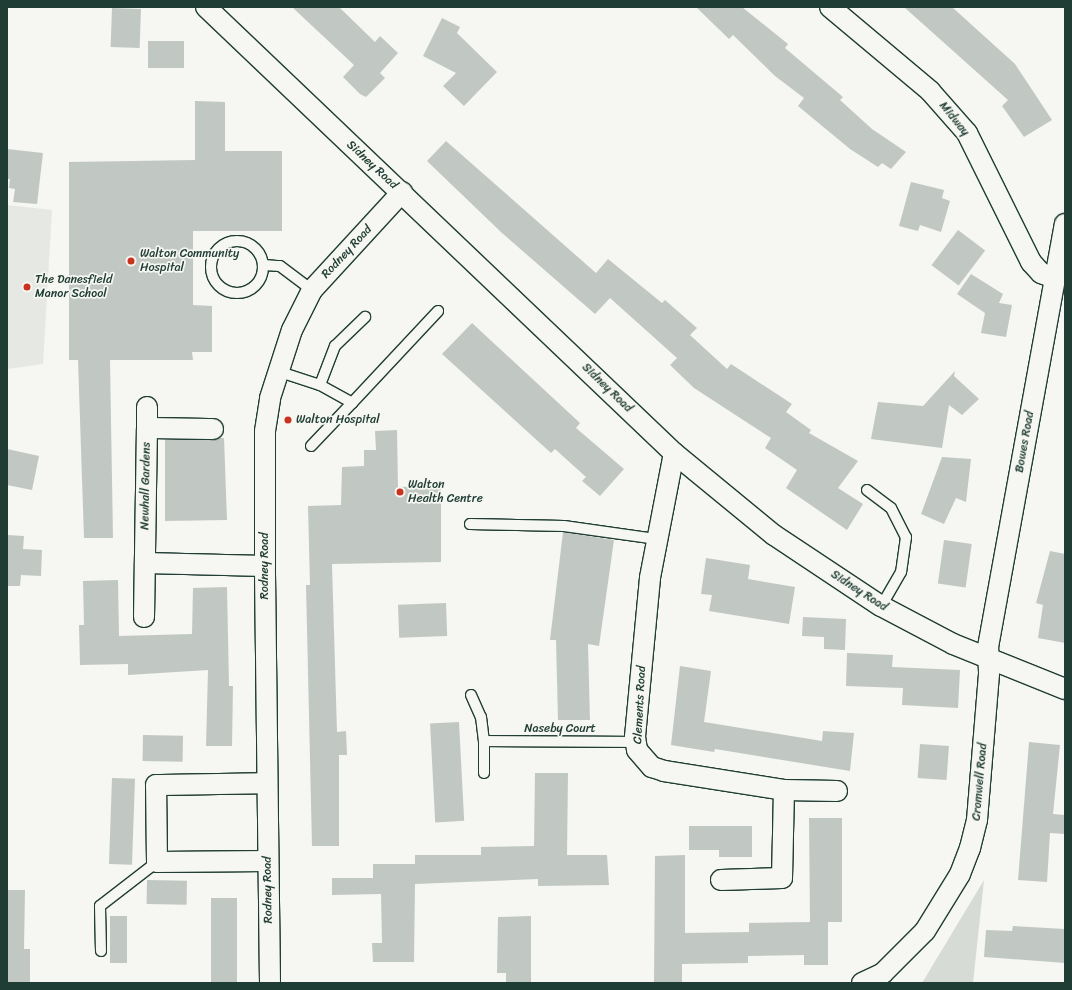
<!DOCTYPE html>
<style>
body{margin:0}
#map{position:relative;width:1072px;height:990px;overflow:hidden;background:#f6f6f2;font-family:Sriracha,sans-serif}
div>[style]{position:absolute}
.built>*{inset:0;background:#e6e8e4}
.green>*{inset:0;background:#d6dbd6}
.building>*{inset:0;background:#c1c8c3;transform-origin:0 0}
.roads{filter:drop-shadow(1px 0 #1f3d34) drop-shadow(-1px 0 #1f3d34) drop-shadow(0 1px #1f3d34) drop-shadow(0 -1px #1f3d34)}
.lane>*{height:10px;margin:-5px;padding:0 5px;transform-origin:5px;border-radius:5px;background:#f6f6f2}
.lane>.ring{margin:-5px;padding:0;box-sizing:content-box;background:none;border:10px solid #f6f6f2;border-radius:50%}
.street>*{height:20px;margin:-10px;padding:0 10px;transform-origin:10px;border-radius:10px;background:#f6f6f2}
.dots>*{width:11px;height:11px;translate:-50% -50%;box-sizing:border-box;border:2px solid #f6f6f2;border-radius:50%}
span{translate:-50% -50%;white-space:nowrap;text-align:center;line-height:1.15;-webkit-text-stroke:3.5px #f6f6f2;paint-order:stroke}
.street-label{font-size:12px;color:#1f3d34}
.poi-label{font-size:12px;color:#1f3d34}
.left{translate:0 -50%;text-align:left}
.frame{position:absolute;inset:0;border:8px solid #1f3d34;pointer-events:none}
</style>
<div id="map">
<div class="built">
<div style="clip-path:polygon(7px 205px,52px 210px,43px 364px,7px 369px)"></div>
</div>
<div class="green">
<div style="clip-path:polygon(984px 880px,973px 983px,922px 983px)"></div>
</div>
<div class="building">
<div style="clip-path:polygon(292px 7px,339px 7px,375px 42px,380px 36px,398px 53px,380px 73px,385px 78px,366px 97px,360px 94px,343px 77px,354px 65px)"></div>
<div style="clip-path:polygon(696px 7px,742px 7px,788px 44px,785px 48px,843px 97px,840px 100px,872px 129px,906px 152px,891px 169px,882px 163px,878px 167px,850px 149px,798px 106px,804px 98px,775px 76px,733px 35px,729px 39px)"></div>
<div style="clip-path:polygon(904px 7px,952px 7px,1015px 64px,1052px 120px,1024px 137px,1002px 106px,1008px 100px)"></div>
<div style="left:112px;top:8px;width:29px;height:39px;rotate:2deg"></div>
<div style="clip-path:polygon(442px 18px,460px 27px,457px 33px,497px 72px,464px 106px,443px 86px,456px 73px,423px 56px)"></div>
<div style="left:148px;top:41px;width:36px;height:27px"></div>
<div style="clip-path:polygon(195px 101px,225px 102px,225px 151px,282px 151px,282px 231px,193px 231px,193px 305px,212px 306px,212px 352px,192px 352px,193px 360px,110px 360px,113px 538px,84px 538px,78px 360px,69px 360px,69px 162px,195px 160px)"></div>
<div style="clip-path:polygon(446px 141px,596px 273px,608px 259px,662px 303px,665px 300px,697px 328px,690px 335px,727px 369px,731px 364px,792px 404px,786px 412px,811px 430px,809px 433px,858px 461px,838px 488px,863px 504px,847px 530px,786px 488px,797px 470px,765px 448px,771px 438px,694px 388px,670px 365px,677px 358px,610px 298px,595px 314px,502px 233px,427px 161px)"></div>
<div style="clip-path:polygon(7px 149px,43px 153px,37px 204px,13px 202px,15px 189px,9px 188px,10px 179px,7px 179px)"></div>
<div style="clip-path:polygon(911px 182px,944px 190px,942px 198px,950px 201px,941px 232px,920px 225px,918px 231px,899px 226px)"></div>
<div style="left:958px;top:230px;width:34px;height:44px;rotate:37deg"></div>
<div style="clip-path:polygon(971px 274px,1003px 294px,999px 303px,1012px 305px,1006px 337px,981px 333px,985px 313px,957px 294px)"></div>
<div style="clip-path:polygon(472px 323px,580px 423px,576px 428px,624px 469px,600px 496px,582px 481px,586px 477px,555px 449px,551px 453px,442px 354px)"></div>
<div style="clip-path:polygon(955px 371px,954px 376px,979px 399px,962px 415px,949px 405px,942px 448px,871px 439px,878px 402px,923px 406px)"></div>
<div style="clip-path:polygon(397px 430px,398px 487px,441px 486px,441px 562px,332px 564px,337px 732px,346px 731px,347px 755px,339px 755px,339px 846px,312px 846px,306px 585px,310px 585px,308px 506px,341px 505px,342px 467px,364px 466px,364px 450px,376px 450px,375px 431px)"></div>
<div style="clip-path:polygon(220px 438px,224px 438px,227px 520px,165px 521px,165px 440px)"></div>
<div style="clip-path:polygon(7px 449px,39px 456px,32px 490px,7px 485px)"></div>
<div style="clip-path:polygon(942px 457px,971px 459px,966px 502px,956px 498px,944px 524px,921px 514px)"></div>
<div style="clip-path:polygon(563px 532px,614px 540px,599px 646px,588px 644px,590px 720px,558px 720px,556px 640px,550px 640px)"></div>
<div style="clip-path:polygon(7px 535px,24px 536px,23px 549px,42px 550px,41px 576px,21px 575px,20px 586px,7px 586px)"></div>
<div style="left:944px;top:540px;width:28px;height:44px;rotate:8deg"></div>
<div style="clip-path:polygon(1050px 551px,1065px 554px,1065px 643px,1038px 638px,1043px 605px,1036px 603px)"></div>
<div style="clip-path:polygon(706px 558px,750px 565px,748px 579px,795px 587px,789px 624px,709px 611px,712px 595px,701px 594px)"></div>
<div style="clip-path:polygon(118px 580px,119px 636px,192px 634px,193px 588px,227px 587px,229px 686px,233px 686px,232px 746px,206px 746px,208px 670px,128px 675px,128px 664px,80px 665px,79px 625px,84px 625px,83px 581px)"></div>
<div style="left:446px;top:603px;width:33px;height:48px;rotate:88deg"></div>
<div style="clip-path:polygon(803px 617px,846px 619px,845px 650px,824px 649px,824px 637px,802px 636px)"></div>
<div style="clip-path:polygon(847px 653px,893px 655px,892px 667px,960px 670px,958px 708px,902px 705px,903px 688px,846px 686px)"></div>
<div style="clip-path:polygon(680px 666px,711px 671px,704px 722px,822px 741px,823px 731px,854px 733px,850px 771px,715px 749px,714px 752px,671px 745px)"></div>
<div style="left:459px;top:722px;width:99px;height:29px;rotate:87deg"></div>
<div style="left:143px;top:735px;width:40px;height:26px;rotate:1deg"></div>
<div style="clip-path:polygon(1029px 742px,1060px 745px,1053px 814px,1065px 815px,1065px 834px,1050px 833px,1047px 882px,1018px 880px)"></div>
<div style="left:920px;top:744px;width:29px;height:34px;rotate:4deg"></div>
<div style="clip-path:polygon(535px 773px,568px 773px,567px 855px,607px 855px,609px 885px,538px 886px,538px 879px,415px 884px,414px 962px,373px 962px,372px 943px,382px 943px,381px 894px,332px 895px,332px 878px,373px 878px,373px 864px,415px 864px,415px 855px,481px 855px,481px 847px,534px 846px)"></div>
<div style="left:112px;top:778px;width:23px;height:86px;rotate:2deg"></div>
<div style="clip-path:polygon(809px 818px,842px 818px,842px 922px,828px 922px,828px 965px,804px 965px,804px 955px,748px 956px,748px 963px,682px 964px,682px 983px,654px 983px,655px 856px,685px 855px,685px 933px,749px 932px,749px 923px,810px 922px)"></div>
<div style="clip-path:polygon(689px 826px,752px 826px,752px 857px,719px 857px,719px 850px,689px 850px)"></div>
<div style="left:147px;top:880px;width:40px;height:24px;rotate:1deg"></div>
<div style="clip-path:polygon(7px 890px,25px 890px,24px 949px,30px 949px,30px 983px,7px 983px)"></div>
<div style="left:211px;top:898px;width:26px;height:84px"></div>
<div style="left:110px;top:916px;width:17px;height:47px"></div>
<div style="clip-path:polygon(531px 916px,531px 983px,506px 983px,506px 973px,497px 973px,498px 917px)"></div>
<div style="clip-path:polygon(1013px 926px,1065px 929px,1065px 963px,984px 957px,986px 930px,1012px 931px)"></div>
</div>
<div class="roads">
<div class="lane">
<div class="ring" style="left:211px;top:241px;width:42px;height:42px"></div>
<div style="left:264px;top:265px;width:16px;rotate:4deg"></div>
<div style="left:280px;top:266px;width:40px;rotate:37deg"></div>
<div style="left:277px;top:371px;width:45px;rotate:18deg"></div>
<div style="left:320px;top:385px;width:42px;rotate:-69deg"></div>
<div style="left:335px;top:346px;width:42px;rotate:-44deg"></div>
<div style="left:320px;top:385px;width:37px;rotate:29deg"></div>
<div style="left:352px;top:403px;width:126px;rotate:-46.9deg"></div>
<div style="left:311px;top:446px;width:59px;rotate:-46.4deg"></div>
<div style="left:867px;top:490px;width:30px;rotate:37deg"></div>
<div style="left:891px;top:508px;width:33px;rotate:63deg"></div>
<div style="left:906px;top:537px;width:35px;rotate:98deg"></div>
<div style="left:901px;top:572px;width:39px;rotate:120deg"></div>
<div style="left:470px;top:524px;width:94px;rotate:1.2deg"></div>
<div style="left:564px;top:526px;width:94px;rotate:8deg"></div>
<div style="left:471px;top:695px;width:24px;rotate:66deg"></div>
<div style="left:481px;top:717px;width:24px;rotate:83deg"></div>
<div style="left:484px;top:773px;width:32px;rotate:-90deg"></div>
<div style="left:484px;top:741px;width:152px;rotate:0.4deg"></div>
<div style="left:101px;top:951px;width:45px;rotate:-91.3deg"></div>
<div style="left:100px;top:906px;width:72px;rotate:-37.7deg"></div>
</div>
<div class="street">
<div style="left:206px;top:7px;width:646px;rotate:43.62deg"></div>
<div style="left:674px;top:453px;width:129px;rotate:39.4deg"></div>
<div style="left:774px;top:535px;width:128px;rotate:33.6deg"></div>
<div style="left:881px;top:606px;width:81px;rotate:27.8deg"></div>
<div style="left:953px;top:644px;width:121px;rotate:21.9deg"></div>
<div style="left:830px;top:7px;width:131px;rotate:40deg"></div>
<div style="left:930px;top:91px;width:56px;rotate:48.6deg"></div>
<div style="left:967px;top:133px;width:144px;rotate:63.6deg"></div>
<div style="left:1031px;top:262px;width:15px;rotate:48deg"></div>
<div style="left:1041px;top:273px;width:15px;rotate:20deg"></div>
<div style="left:147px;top:428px;width:21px;rotate:-90deg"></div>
<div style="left:674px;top:453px;width:127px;rotate:100.9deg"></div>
<div style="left:650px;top:578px;width:160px;rotate:95.4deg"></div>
<div style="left:635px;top:737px;width:13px;rotate:81deg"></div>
<div style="left:637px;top:750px;width:23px;rotate:49deg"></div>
<div style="left:652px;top:767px;width:13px;rotate:18deg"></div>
<div style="left:664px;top:771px;width:121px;rotate:9deg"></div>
<div style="left:784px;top:790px;width:53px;rotate:1.1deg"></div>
<div style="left:145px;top:563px;width:120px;rotate:1.4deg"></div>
<div style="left:144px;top:617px;width:189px;rotate:-89.1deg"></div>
<div style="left:147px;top:428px;width:66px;rotate:0.9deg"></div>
<div style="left:267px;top:861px;width:110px;rotate:179.5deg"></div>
<div style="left:157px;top:862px;width:77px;rotate:-90.7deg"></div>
<div style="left:156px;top:785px;width:111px;rotate:-1deg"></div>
<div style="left:721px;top:880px;width:61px;rotate:-1.9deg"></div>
<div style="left:782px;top:878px;width:88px;rotate:-88.7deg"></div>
<div style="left:270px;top:983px;width:417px;rotate:-90.7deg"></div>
<div style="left:265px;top:566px;width:135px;rotate:-90deg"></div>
<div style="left:265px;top:431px;width:33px;rotate:-81deg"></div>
<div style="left:270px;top:398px;width:71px;rotate:-72.1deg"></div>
<div style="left:292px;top:330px;width:45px;rotate:-63.4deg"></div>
<div style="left:312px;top:290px;width:133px;rotate:-47.4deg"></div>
<div style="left:862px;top:983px;width:23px;rotate:-25deg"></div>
<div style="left:883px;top:973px;width:59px;rotate:-45deg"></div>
<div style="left:925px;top:931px;width:67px;rotate:-58.4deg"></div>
<div style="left:960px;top:874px;width:28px;rotate:-69deg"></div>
<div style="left:970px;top:848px;width:29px;rotate:-76deg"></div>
<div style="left:977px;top:820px;width:147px;rotate:-85.3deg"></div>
<div style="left:989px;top:673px;width:26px;rotate:-92deg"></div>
<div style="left:988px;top:647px;width:430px;rotate:-79.7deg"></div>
</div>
</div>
<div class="dots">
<div style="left:131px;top:261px;background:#c8321e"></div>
<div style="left:27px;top:287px;background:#c8321e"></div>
<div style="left:288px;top:420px;background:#c8321e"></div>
<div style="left:400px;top:492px;background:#c8321e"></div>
</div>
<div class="street-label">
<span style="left:954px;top:119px;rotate:51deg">Midway</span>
<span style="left:372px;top:165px;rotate:43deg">Sidney Road</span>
<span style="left:347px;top:252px;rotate:-47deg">Rodney Road</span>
<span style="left:607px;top:388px;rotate:44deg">Sidney Road</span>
<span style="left:1025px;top:442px;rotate:-80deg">Bowes Road</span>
<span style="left:146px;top:486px;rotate:-89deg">Newhall Gardens</span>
<span style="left:265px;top:566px;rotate:-90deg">Rodney Road</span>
<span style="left:859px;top:591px;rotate:33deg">Sidney Road</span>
<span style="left:640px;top:705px;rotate:-87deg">Clements Road</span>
<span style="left:560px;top:729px">Naseby Court</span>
<span style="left:980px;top:782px;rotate:-85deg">Cromwell Road</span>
<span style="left:268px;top:890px;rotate:-91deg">Rodney Road</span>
</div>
<div class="poi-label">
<span class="left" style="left:140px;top:261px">Walton Community<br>Hospital</span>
<span class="left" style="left:35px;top:287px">The Danesfield<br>Manor School</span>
<span class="left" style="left:296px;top:420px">Walton Hospital</span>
<span class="left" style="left:408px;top:492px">Walton<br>Health Centre</span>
</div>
<div class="frame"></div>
</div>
